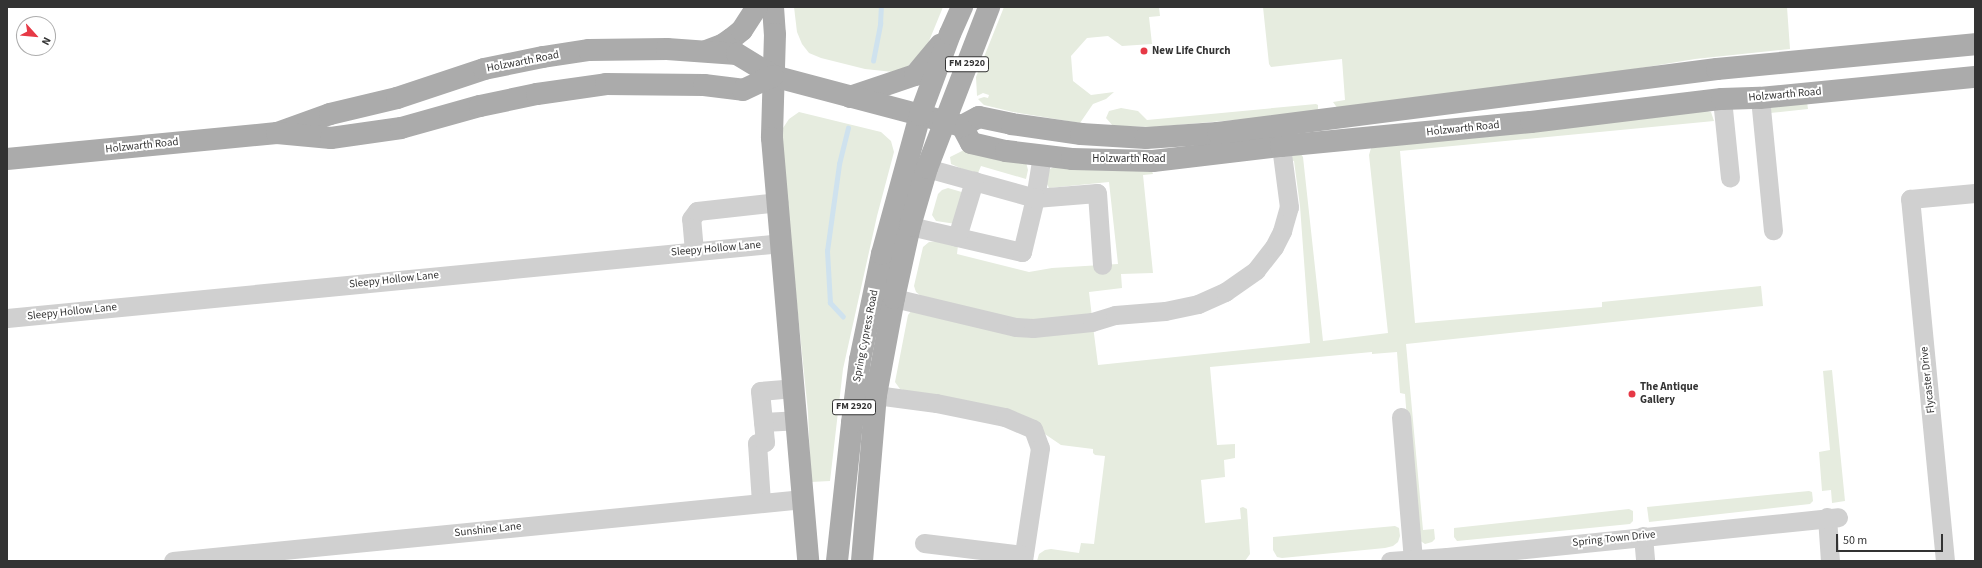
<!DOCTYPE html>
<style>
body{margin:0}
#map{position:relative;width:1982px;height:568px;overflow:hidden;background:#fff;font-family:"Source Sans 3",sans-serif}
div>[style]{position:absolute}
.green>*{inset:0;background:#e6ecdf}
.stream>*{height:4.5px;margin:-2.25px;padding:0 2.25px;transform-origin:2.25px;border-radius:2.25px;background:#cfe2ee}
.minor>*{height:19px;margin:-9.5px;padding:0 9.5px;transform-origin:9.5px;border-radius:9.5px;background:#d0d0d0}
.major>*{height:22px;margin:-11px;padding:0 11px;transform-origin:11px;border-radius:11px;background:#ababab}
.dots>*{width:11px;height:11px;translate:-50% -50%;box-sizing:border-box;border:2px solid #fff;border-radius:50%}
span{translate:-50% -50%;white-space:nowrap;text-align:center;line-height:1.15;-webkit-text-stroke:4px #fff;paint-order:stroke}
.shield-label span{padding:1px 3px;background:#fff;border:1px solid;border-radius:3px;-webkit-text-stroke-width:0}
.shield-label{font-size:10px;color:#333;font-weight:700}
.poi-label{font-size:11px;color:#333;font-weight:700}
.left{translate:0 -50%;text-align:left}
.street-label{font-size:11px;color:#333}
.frame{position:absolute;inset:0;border:8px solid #333;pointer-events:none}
.north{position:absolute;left:16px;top:16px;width:40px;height:40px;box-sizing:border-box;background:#fff;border:1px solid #adadad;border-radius:50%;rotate:117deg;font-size:11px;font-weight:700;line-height:16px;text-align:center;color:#333}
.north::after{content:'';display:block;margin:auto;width:14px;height:18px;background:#e63946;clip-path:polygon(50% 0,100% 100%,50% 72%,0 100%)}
.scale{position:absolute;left:1836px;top:534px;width:107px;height:18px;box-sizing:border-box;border:2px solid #333;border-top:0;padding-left:5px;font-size:12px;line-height:14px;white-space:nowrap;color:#333;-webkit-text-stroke:3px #fff;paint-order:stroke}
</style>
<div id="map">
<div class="green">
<div style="clip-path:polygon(794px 7px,943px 7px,927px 46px,904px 70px,893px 72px,865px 69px,821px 58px,809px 53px,802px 44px,797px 32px)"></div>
<div style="clip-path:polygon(1004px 7px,1159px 7px,1160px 16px,1149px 17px,1152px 44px,1122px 46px,1108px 36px,1087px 38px,1071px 56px,1073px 81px,1091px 95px,1114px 92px,1106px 99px,1093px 104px,1080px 123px,1013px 112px,984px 105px,978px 99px,984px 97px,988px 98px,989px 95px,983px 93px,977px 96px,976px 77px)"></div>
<div style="clip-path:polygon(1263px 7px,1787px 7px,1790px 49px,1695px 59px,1556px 82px,1338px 109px,1333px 102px,1345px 100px,1342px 59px,1271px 67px,1269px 64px)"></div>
<div style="clip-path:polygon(1807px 102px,1808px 109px,1770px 113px,1769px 108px)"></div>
<div style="clip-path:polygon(1316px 104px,1318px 105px,1318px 109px,1315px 113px,1154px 127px,1113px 126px,1106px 118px,1109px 111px,1121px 108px,1138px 111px,1147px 120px)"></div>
<div style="clip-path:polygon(1707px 111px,1711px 112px,1714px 121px,1400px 151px,1415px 323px,1602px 307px,1602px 302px,1761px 286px,1763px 306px,1406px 344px,1423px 530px,1434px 529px,1435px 539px,1432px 542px,1425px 544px,1419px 540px,1416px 535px,1405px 394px,1400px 393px,1397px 352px,1372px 354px,1372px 352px,1210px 367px,1217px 445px,1235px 444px,1235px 458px,1224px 460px,1225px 477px,1201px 480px,1205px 523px,1241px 519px,1240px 508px,1243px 507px,1247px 509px,1250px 554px,1245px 561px,1037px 561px,1039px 554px,1045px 550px,1051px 549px,1079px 553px,1081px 543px,1094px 544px,1105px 456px,1095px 455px,1093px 453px,1093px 449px,1061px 445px,1039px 430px,900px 389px,895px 382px,908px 315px,912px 310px,1093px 326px,1098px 365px,1310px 343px,1300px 206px,1294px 161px,1290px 160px,1290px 155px,1300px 153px,1303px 157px,1323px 341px,1388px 333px,1369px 155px,1371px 148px)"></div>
<div style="clip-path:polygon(799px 112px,881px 132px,891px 141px,894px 152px,877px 216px,843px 369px,830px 481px,811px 482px,808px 412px,781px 148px,783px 128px,789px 119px)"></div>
<div style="clip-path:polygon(964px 150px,1026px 162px,1028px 170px,1026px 179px,981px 166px,978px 173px,965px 170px,951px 164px,950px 157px)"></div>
<div style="clip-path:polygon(1057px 165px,1152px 171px,1153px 174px,1143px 175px,1153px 273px,1121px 274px,1122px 288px,1089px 292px,1092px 317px,1024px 324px,921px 296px,916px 292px,914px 286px,923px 247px,929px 242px,939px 241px,958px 245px,957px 254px,1029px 272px,1052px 268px,1118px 264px,1109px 182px,1049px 188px,1046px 182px,1047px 174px,1050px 169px)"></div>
<div style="clip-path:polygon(948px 188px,965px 193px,956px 224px,936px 221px,932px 215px,938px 194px,942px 190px)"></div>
<div style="clip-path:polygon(1832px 370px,1845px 501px,1832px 503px,1831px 490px,1822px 491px,1819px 452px,1830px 450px,1823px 371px)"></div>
<div style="clip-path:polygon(1809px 491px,1812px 492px,1813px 501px,1810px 504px,1649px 522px,1647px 507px)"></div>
<div style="clip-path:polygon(1629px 509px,1633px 511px,1633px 521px,1630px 524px,1457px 541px,1454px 537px,1454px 528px)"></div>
<div style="clip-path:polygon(1395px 526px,1399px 528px,1400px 536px,1398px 542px,1393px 546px,1385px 548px,1282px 558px,1277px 557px,1273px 550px,1273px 537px)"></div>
</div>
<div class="stream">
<div style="left:873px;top:61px;width:38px;rotate:-79deg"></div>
<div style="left:880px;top:24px;width:17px;rotate:-87deg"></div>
<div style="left:843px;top:317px;width:19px;rotate:-133deg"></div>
<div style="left:830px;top:303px;width:52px;rotate:-93.3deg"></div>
<div style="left:827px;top:251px;width:88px;rotate:-82.1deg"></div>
<div style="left:839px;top:164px;width:37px;rotate:-76deg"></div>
</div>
<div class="minor">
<div style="left:1760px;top:98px;width:133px;rotate:84.4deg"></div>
<div style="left:1722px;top:99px;width:79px;rotate:84.2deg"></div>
<div style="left:1042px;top:155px;width:44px;rotate:99.2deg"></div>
<div style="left:1035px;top:198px;width:62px;rotate:-4.6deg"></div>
<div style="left:1097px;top:193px;width:72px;rotate:86deg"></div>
<div style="left:910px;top:226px;width:115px;rotate:13.1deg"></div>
<div style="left:1022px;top:252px;width:56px;rotate:-76.5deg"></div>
<div style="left:1035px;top:198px;width:112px;rotate:-164.5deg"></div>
<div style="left:957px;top:237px;width:59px;rotate:-73.1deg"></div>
<div style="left:694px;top:251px;width:32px;rotate:-95deg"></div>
<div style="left:691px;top:219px;width:10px;rotate:-53deg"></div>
<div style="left:697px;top:211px;width:82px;rotate:-6.3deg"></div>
<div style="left:894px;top:298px;width:125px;rotate:13.4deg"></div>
<div style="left:1016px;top:327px;width:17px;rotate:3deg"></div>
<div style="left:1033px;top:328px;width:59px;rotate:-5.8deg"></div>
<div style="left:1092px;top:322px;width:24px;rotate:-17deg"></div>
<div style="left:1115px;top:315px;width:50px;rotate:-4.6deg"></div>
<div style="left:1165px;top:311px;width:34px;rotate:-12deg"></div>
<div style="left:1198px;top:304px;width:30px;rotate:-24deg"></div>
<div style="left:1225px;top:292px;width:38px;rotate:-35deg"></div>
<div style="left:1256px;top:270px;width:29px;rotate:-52deg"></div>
<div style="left:1274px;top:247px;width:18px;rotate:-63deg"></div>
<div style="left:1282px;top:231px;width:25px;rotate:-74deg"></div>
<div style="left:1289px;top:207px;width:62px;rotate:-97.5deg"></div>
<div style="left:7px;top:318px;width:778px;rotate:-5.53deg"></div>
<div style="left:876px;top:395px;width:61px;rotate:7.6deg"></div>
<div style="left:936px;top:403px;width:70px;rotate:11.5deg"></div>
<div style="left:1005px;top:417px;width:30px;rotate:23deg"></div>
<div style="left:1033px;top:429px;width:20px;rotate:70deg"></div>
<div style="left:1040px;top:448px;width:114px;rotate:98.6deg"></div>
<div style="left:1401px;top:417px;width:143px;rotate:85.2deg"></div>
<div style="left:763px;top:422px;width:33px;rotate:-3deg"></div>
<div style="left:761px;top:502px;width:59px;rotate:-93.9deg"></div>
<div style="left:757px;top:443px;width:8px;rotate:-7deg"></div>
<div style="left:765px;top:442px;width:51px;rotate:-95.6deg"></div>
<div style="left:760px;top:391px;width:33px;rotate:-5deg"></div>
<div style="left:1827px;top:517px;width:44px;rotate:86.1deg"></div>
<div style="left:1643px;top:536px;width:25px;rotate:85deg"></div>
<div style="left:924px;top:543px;width:100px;rotate:6.9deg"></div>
<div style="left:173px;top:561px;width:633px;rotate:-5.62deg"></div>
<div style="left:1390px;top:561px;width:57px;rotate:-4deg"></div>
<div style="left:1447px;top:557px;width:393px;rotate:-5.8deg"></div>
<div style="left:1945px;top:561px;width:364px;rotate:-95.5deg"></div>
<div style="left:1910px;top:199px;width:65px;rotate:-5.3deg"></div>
</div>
<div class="major">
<div style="left:773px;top:7px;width:27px;rotate:86deg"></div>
<div style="left:775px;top:34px;width:104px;rotate:91.7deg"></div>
<div style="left:772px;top:138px;width:425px;rotate:85.1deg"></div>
<div style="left:706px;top:51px;width:17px;rotate:-21deg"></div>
<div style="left:722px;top:45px;width:11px;rotate:-34deg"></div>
<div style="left:731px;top:39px;width:14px;rotate:-39deg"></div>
<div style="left:742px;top:30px;width:27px;rotate:-57deg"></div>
<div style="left:850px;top:97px;width:69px;rotate:-18.7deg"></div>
<div style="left:915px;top:75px;width:40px;rotate:-50deg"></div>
<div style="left:962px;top:126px;width:19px;rotate:62deg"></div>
<div style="left:971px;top:143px;width:36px;rotate:13deg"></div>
<div style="left:1006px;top:151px;width:66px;rotate:6.9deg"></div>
<div style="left:1072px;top:159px;width:81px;rotate:1.4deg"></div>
<div style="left:1153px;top:161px;width:129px;rotate:-6.7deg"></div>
<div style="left:1281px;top:146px;width:251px;rotate:-5.5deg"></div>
<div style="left:1531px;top:122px;width:192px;rotate:-6.9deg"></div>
<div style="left:1722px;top:99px;width:38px;rotate:-2deg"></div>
<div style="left:1760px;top:98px;width:216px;rotate:-5.6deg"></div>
<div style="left:277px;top:133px;width:56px;rotate:-19.7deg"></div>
<div style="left:330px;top:114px;width:69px;rotate:-13.4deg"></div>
<div style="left:397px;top:98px;width:92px;rotate:-18.4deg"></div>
<div style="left:484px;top:69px;width:60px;rotate:-11.5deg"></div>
<div style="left:543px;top:57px;width:47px;rotate:-8.7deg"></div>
<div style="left:589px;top:50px;width:78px;rotate:-0.7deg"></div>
<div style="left:667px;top:49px;width:70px;rotate:4.1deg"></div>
<div style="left:737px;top:54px;width:42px;rotate:31.4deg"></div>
<div style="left:773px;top:76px;width:196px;rotate:14.8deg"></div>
<div style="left:962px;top:126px;width:19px;rotate:-28deg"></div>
<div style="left:979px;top:117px;width:33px;rotate:12deg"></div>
<div style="left:1011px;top:124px;width:71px;rotate:8.1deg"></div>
<div style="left:1081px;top:134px;width:65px;rotate:3.5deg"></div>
<div style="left:1146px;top:138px;width:72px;rotate:-4deg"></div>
<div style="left:1218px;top:133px;width:503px;rotate:-7.31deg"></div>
<div style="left:1717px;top:69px;width:259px;rotate:-5.5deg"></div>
<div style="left:7px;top:159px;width:271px;rotate:-5.5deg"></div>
<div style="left:277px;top:133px;width:54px;rotate:5.3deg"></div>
<div style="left:331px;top:138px;width:71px;rotate:-8.1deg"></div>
<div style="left:401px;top:128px;width:82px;rotate:-15.6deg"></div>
<div style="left:480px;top:106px;width:58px;rotate:-11.9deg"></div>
<div style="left:537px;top:94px;width:70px;rotate:-8.2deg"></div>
<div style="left:606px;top:84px;width:98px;rotate:0.6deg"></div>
<div style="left:704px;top:85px;width:39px;rotate:7deg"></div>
<div style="left:743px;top:90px;width:33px;rotate:-25deg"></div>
<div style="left:837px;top:561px;width:139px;rotate:-83.8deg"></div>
<div style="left:852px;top:423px;width:64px;rotate:-82.8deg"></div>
<div style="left:860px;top:360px;width:108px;rotate:-78.3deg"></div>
<div style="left:882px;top:254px;width:144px;rotate:-74.7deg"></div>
<div style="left:920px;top:115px;width:86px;rotate:-69.7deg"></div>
<div style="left:950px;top:34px;width:30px;rotate:-66deg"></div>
<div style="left:862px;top:561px;width:167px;rotate:-85.2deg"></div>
<div style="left:876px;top:395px;width:99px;rotate:-79.5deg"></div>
<div style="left:894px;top:298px;width:74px;rotate:-77.5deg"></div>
<div style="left:910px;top:226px;width:60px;rotate:-73.7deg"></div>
<div style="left:927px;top:168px;width:173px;rotate:-68.9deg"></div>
</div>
<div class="dots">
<div style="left:1144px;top:51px;background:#e63946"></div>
<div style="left:1632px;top:394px;background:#e63946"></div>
</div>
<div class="shield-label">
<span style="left:967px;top:64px">FM 2920</span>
<span style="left:854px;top:407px">FM 2920</span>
</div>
<div class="poi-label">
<span class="left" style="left:1152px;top:51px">New Life Church</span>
<span class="left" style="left:1640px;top:394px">The Antique<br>Gallery</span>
</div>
<div class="street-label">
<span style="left:523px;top:62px;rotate:-11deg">Holzwarth Road</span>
<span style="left:1785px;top:95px;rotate:-5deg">Holzwarth Road</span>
<span style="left:1463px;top:129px;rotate:-6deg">Holzwarth Road</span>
<span style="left:142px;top:146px;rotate:-6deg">Holzwarth Road</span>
<span style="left:1129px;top:159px">Holzwarth Road</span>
<span style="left:716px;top:249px;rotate:-5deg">Sleepy Hollow Lane</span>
<span style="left:394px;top:280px;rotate:-6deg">Sleepy Hollow Lane</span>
<span style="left:72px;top:312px;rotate:-6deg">Sleepy Hollow Lane</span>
<span style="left:866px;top:336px;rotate:-79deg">Spring Cypress Road</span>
<span style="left:1928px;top:380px;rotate:-96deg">Flycaster Drive</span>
<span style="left:488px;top:530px;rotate:-6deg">Sunshine Lane</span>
<span style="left:1614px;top:539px;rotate:-6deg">Spring Town Drive</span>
</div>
<div class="frame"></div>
<div class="north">N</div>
<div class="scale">50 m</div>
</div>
